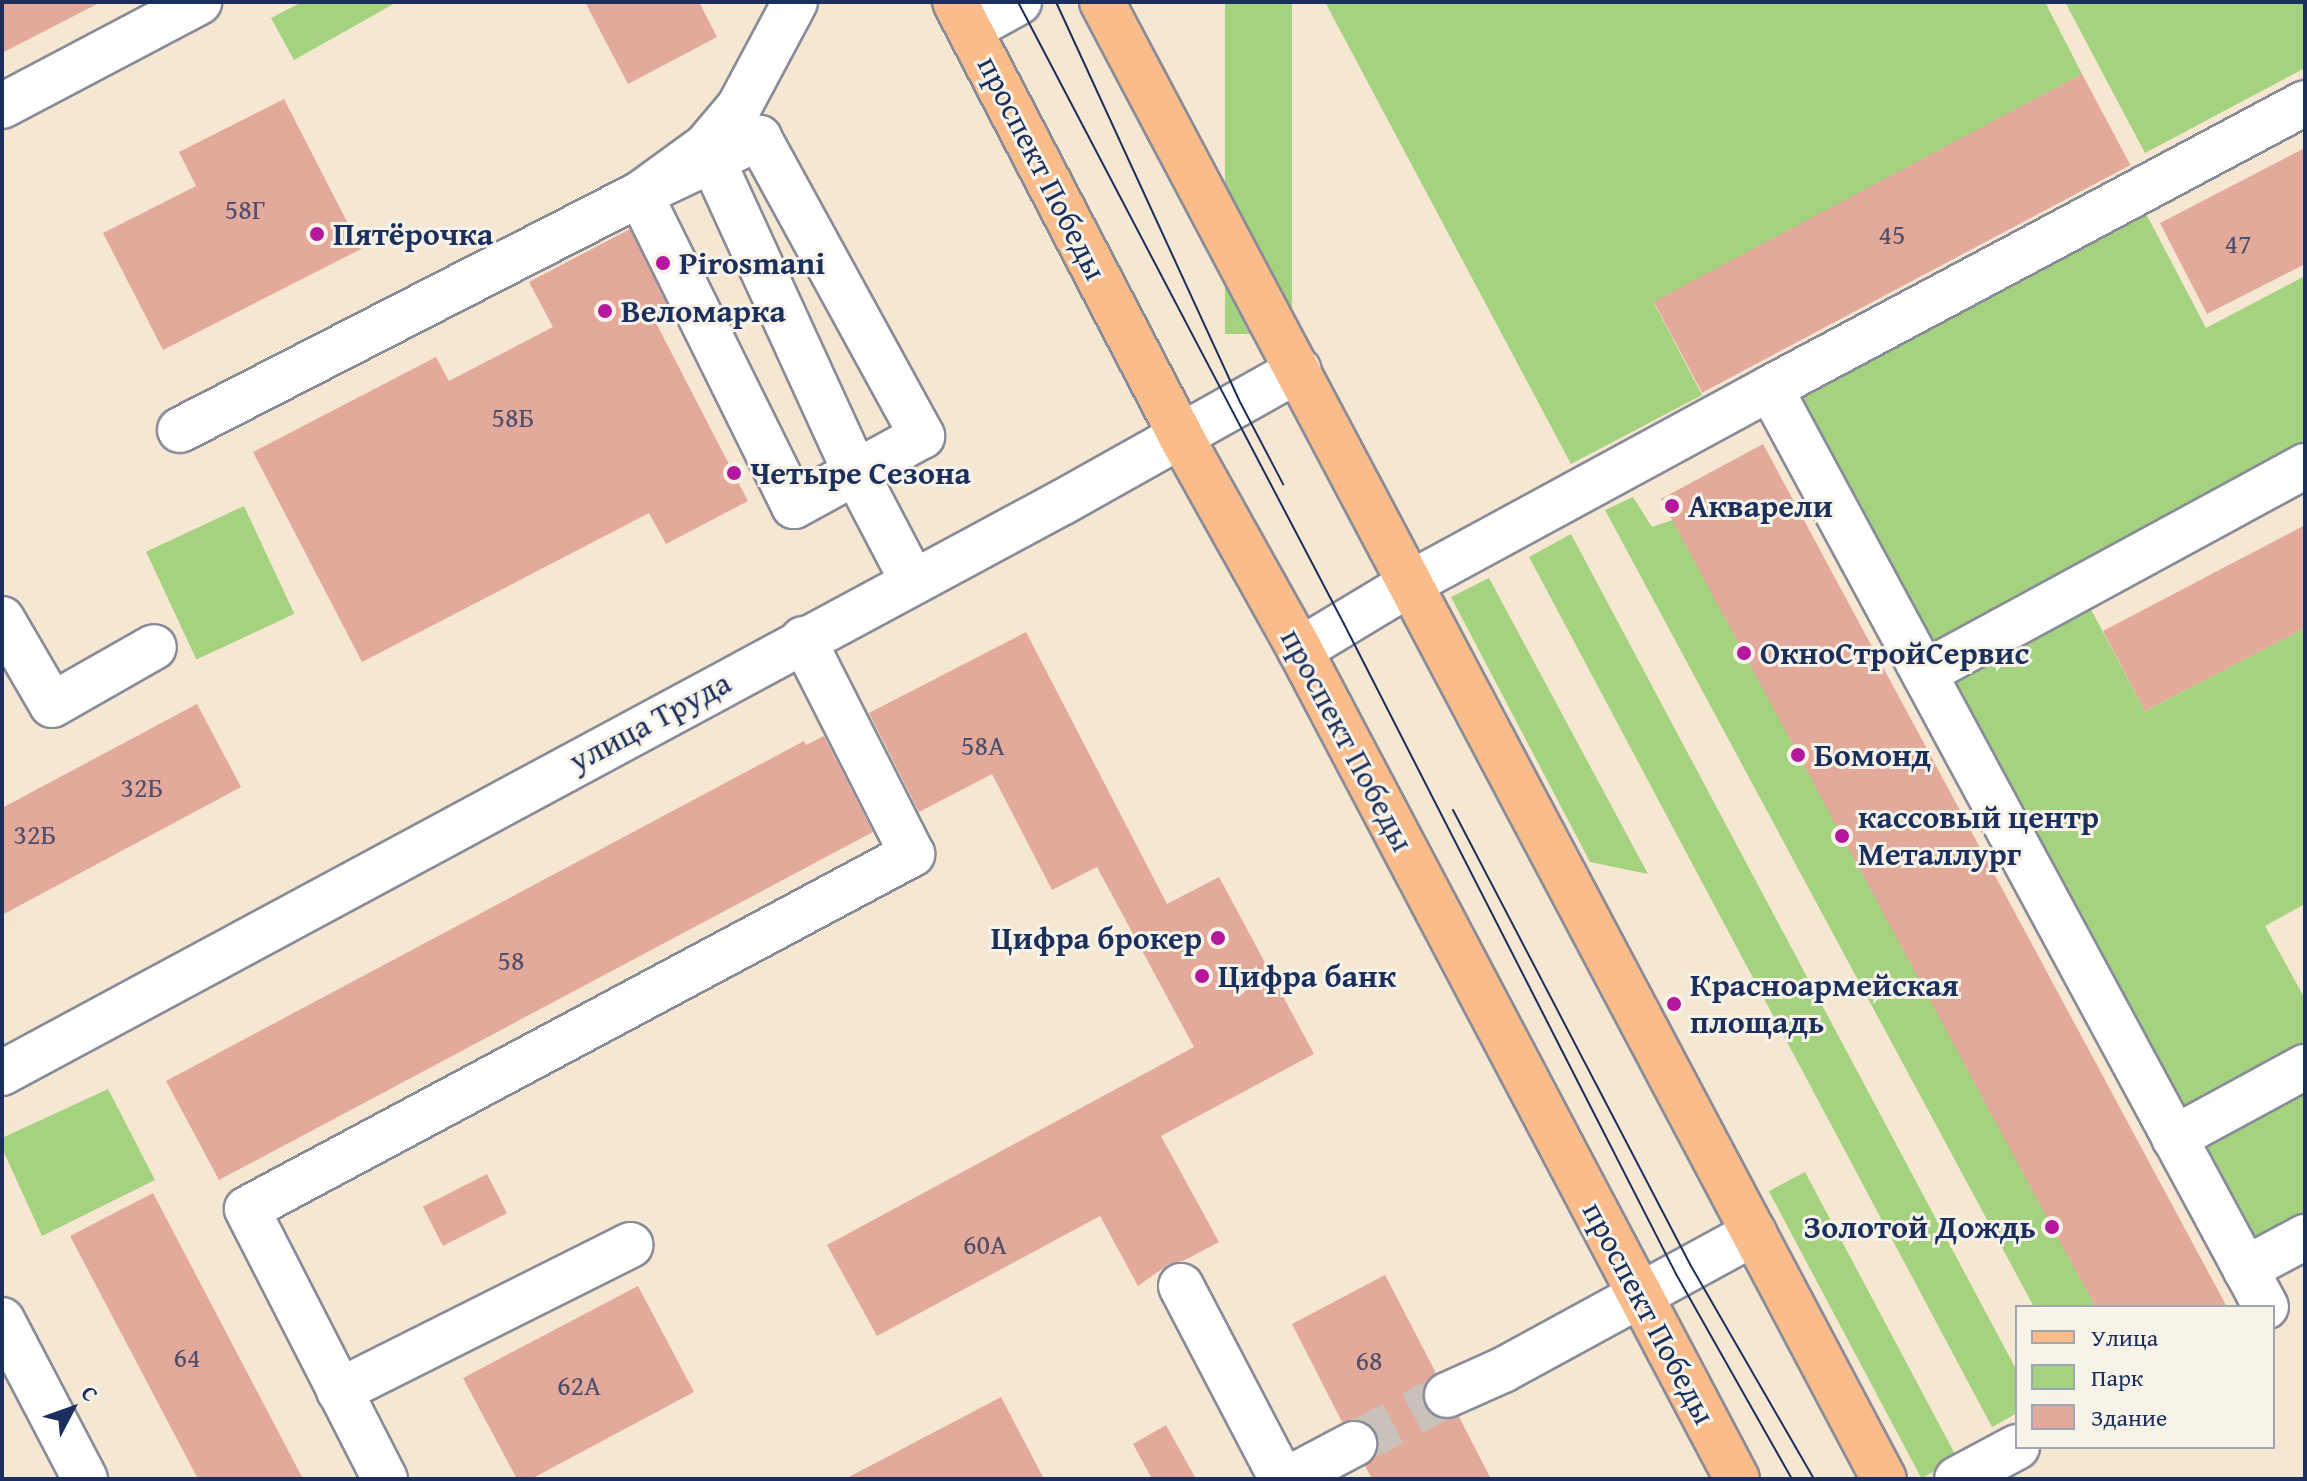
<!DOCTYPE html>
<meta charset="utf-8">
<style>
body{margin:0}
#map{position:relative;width:2307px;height:1481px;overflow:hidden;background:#f5e7d2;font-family:"Gentium Book Plus",serif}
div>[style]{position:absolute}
.green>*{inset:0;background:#a4d27f;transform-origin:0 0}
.building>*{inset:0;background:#e3a99b;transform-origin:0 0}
.minor-tunnel>*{height:44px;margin-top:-22px;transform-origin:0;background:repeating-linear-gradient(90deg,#c9c2bb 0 44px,transparent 0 66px)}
.roads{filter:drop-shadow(2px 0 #888b98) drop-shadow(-2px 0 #888b98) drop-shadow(0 2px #888b98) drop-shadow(0 -2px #888b98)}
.minor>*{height:44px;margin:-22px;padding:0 22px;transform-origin:22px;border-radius:22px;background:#fff}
.major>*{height:44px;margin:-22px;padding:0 22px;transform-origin:22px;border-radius:22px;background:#f9bc8a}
.tram>*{height:2px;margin:-1px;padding:0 1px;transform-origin:1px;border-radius:1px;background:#1b2f5e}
.dots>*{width:22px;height:22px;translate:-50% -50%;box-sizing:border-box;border:4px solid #f7f3e8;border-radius:50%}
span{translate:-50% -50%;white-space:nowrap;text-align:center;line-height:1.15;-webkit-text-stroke:6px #f7f3e8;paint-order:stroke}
.number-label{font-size:28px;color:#4d4e6d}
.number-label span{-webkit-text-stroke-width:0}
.street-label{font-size:32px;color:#1b2f5e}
.poi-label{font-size:32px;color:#1b2f5e;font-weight:700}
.left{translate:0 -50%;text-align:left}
.right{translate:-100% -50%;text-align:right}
.frame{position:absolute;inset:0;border:4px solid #1b2f5e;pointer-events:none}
.legend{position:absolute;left:2015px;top:1305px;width:260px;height:144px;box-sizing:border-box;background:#f7f3e8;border:2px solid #9fa5b1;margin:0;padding:10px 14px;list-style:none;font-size:24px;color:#1b2f5e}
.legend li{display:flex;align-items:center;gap:16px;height:40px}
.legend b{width:40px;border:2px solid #9fa5b1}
.north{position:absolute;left:32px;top:1369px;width:80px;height:80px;-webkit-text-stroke:6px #f7f3e8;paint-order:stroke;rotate:49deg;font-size:22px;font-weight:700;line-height:32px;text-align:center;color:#1b2f5e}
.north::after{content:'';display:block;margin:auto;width:28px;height:36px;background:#1b2f5e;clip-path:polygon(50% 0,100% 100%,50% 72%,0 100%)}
</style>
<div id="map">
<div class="green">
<div style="clip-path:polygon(302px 2px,397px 2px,294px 60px,271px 18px)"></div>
<div style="left:1225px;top:2px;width:67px;height:332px"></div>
<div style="clip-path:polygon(1325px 2px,2045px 2px,2082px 74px,1654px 303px,1702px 395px,1571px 464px)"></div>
<div style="clip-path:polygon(2065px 2px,2305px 2px,2305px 68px,2145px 153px)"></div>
<div style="clip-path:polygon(2142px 206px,2206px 328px,2305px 276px,2305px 451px,1931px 654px,1785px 393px)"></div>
<div style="clip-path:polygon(1633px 497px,1652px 527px,1673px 520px,2096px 1307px,2034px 1307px,1605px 510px)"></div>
<div style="left:244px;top:506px;width:119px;height:108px;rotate:65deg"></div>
<div style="clip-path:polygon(1571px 534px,2017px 1371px,2017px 1413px,1992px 1427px,1529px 557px)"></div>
<div style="clip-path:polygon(1489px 578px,1648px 874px,1590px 862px,1451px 597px)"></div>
<div style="clip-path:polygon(2087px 602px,2145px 711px,2305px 628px,2305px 904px,2265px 926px,2305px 999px,2305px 1213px,2253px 1240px,1948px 680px)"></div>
<div style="clip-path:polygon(108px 1089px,155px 1180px,42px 1236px,2px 1148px,2px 1138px)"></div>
<div style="left:1805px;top:1172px;width:325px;height:41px;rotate:62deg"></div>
</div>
<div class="building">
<div style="clip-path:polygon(2px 2px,101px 2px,2px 53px)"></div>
<div style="clip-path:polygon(585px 2px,699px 2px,717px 37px,628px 84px)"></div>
<div style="left:2082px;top:74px;width:103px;height:485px;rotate:62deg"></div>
<div style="clip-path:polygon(284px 99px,361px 249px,163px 350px,103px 233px,196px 186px,179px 152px)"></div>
<div style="clip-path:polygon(2305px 148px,2305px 264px,2207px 314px,2160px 223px)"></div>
<div style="clip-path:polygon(630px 229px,671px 312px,655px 321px,748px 501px,666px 544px,649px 513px,362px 662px,253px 452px,436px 357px,449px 381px,553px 327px,529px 282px)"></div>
<div style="clip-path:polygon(1763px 444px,2227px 1307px,2096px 1307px,2052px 1227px,1661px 499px)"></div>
<div style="clip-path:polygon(2305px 525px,2305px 628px,2145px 711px,2103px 631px)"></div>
<div style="clip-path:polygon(1026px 632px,1167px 904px,1219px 877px,1314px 1054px,1161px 1136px,1219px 1242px,1183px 1261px,1169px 1264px,1138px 1286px,1100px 1216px,877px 1336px,827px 1245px,1194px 1047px,1097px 867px,1052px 890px,992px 774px,919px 812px,869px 713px)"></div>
<div style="clip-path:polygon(197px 704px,241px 787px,2px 915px,2px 808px)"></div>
<div style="clip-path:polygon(824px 736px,873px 832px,219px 1180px,166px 1081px,804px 741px,806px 745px)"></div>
<div style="left:487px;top:1174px;width:44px;height:72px;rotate:63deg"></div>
<div style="clip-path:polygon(153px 1193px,303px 1479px,198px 1479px,70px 1236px)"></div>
<div style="clip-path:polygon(1385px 1275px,1436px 1373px,1426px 1381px,1422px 1392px,1425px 1406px,1433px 1416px,1444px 1420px,1459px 1417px,1491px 1479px,1372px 1479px,1365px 1466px,1376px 1457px,1379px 1446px,1376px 1433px,1367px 1422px,1354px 1419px,1342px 1422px,1292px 1324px)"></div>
<div style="clip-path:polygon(638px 1286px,694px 1392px,531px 1479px,517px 1479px,463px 1378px)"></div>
<div style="clip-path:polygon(1001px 1397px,1044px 1479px,845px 1479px)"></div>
<div style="clip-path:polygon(1166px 1425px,1196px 1479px,1152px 1479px,1133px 1444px)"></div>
</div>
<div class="minor-tunnel">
<div style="left:1354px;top:1444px;width:105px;rotate:-27.8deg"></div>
</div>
<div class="roads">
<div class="minor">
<div style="left:970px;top:29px;width:56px;rotate:-28.9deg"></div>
<div style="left:2px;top:106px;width:223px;rotate:-27.8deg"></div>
<div style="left:759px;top:138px;width:340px;rotate:61.3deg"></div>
<div style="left:922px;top:436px;width:146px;rotate:151.3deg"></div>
<div style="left:794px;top:506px;width:348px;rotate:-116.3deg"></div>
<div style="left:640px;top:194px;width:132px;rotate:-25.2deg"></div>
<div style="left:706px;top:146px;width:358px;rotate:65.4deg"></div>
<div style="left:855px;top:471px;width:123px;rotate:62.4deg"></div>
<div style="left:1770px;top:388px;width:606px;rotate:-28.04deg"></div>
<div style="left:180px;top:430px;width:517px;rotate:-27.16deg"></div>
<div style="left:640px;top:194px;width:82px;rotate:-36deg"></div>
<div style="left:706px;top:146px;width:51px;rotate:-49.8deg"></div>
<div style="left:739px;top:107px;width:119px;rotate:-61.9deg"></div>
<div style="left:2px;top:619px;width:99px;rotate:59.8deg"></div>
<div style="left:52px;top:705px;width:117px;rotate:-29.6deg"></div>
<div style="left:1300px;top:650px;width:130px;rotate:-31.1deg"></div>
<div style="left:1411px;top:583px;width:409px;rotate:-28.5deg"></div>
<div style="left:1770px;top:388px;width:1044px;rotate:61.64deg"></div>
<div style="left:1924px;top:673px;width:434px;rotate:-28.5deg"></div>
<div style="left:2px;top:1073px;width:1205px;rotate:-28.29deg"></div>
<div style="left:1063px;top:502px;width:270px;rotate:-29.3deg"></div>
<div style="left:2174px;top:1138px;width:149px;rotate:-28.5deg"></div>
<div style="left:2245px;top:1269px;width:68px;rotate:-28.1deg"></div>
<div style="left:1181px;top:1286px;width:218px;rotate:62.4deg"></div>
<div style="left:2px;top:1320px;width:179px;rotate:62.4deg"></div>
<div style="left:339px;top:1391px;width:326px;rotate:-26.6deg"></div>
<div style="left:1447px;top:1395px;width:61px;rotate:-24.1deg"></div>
<div style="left:1503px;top:1370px;width:286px;rotate:-28.6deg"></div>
<div style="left:385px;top:1479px;width:303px;rotate:-117.1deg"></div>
<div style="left:247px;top:1209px;width:754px;rotate:-28.09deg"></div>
<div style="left:912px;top:854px;width:241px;rotate:-116.9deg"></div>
<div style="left:1288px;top:1479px;width:75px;rotate:-27.9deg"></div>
<div style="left:1957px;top:1479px;width:68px;rotate:-28.1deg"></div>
</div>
<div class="major">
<div style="left:955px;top:2px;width:488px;rotate:62.5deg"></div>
<div style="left:1180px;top:435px;width:246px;rotate:60.8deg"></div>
<div style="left:1300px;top:650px;width:937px;rotate:62.2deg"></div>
<div style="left:1102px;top:2px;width:1671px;rotate:62.1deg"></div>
</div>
</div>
<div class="tram">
<div style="left:1018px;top:2px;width:702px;rotate:62.34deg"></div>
<div style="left:1344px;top:624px;width:730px;rotate:62.94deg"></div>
<div style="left:1676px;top:1274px;width:236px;rotate:60.5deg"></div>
<div style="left:1056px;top:2px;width:440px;rotate:65.3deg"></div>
<div style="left:1240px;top:402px;width:93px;rotate:62.3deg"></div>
<div style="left:1453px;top:810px;width:514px;rotate:62.44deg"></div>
<div style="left:1691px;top:1266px;width:246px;rotate:60deg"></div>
</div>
<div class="dots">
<div style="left:317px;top:234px;background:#b5179e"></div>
<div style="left:663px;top:263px;background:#b5179e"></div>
<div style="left:605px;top:311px;background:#b5179e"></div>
<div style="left:734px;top:473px;background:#b5179e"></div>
<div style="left:1672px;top:506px;background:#b5179e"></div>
<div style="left:1744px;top:653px;background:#b5179e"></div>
<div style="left:1798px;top:755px;background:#b5179e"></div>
<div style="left:1842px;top:836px;background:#b5179e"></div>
<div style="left:1218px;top:938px;background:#b5179e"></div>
<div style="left:1202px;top:976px;background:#b5179e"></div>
<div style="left:1674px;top:1004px;background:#b5179e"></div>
<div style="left:2052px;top:1227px;background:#b5179e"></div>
</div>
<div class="number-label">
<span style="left:245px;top:209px">58Г</span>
<span style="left:1892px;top:234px">45</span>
<span style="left:2238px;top:243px">47</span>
<span style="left:513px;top:417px">58Б</span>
<span style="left:983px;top:745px">58А</span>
<span style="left:142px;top:787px">32Б</span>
<span style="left:35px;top:834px">32Б</span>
<span style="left:511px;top:960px">58</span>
<span style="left:985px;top:1244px">60А</span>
<span style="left:187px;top:1357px">64</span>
<span style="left:1369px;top:1360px">68</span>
<span style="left:579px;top:1385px">62А</span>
</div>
<div class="street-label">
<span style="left:1042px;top:168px;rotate:63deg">проспект Победы</span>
<span style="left:650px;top:722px;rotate:-28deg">улица Труда</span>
<span style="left:1347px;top:740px;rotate:62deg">проспект Победы</span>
<span style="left:1649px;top:1313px;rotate:62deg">проспект Победы</span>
</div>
<div class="poi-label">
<span class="left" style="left:333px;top:234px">Пятёрочка</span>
<span class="left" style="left:679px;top:263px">Pirosmani</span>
<span class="left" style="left:621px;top:311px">Веломарка</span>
<span class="left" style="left:750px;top:473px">Четыре Сезона</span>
<span class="left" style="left:1688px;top:506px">Акварели</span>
<span class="left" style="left:1760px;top:653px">ОкноСтройСервис</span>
<span class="left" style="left:1814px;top:755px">Бомонд</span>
<span class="left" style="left:1858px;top:836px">кассовый центр<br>Металлург</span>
<span class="right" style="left:1202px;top:938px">Цифра брокер</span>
<span class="left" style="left:1218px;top:976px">Цифра банк</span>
<span class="left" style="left:1690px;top:1004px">Красноармейская<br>площадь</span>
<span class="right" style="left:2036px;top:1227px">Золотой Дождь</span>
</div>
<div class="frame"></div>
<ul class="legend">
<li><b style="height:10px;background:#f9bc8a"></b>Улица</li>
<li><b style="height:22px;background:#a4d27f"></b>Парк</li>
<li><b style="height:22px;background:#e3a99b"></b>Здание</li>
</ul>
<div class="north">С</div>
</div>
